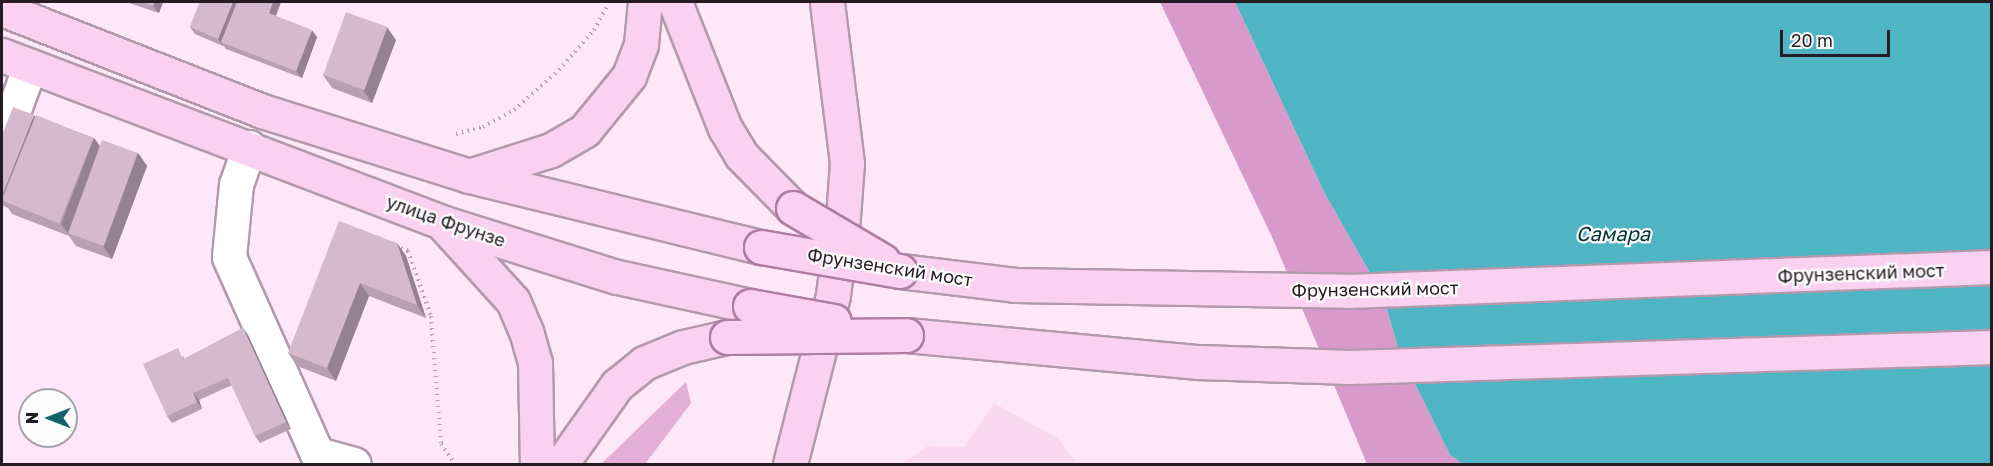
<!DOCTYPE html>
<meta charset="utf-8">
<style>
body{margin:0}
#map{position:relative;width:1993px;height:466px;overflow:hidden;background:#fde7f8;font-family:"Golos Text",sans-serif}
div>[style]{position:absolute}
.built>*{inset:0;background:#fad8f1}
.green>*{inset:0;background:#e3afd7}
.forest>*{inset:0;background:#d79aca}
.water>*{inset:0;background:#4fb5c5}
.path>*{height:4px;margin-top:-2px;transform-origin:0;background:repeating-linear-gradient(90deg,#b5a3b1 0 1.5px,transparent 0 6px)}
.roads{filter:drop-shadow(2px 0 #b399ac) drop-shadow(-2px 0 #b399ac) drop-shadow(0 2px #b399ac) drop-shadow(0 -2px #b399ac)}
.minor>*{height:33px;margin:-16.5px;padding:0 16.5px;transform-origin:16.5px;border-radius:16.5px;background:#fff}
.major>*{height:33px;margin:-16.5px;padding:0 16.5px;transform-origin:16.5px;border-radius:16.5px;background:#fbd1f1}
.bridges{filter:drop-shadow(2px 0 #ae7da3) drop-shadow(-2px 0 #ae7da3) drop-shadow(0 2px #ae7da3) drop-shadow(0 -2px #ae7da3)}
.major-bridge>*{height:33px;margin:-16.5px;padding:0 16.5px;transform-origin:16.5px;border-radius:16.5px;background:#fbd1f1}
.wall>*{inset:0;background:#b7a0b1}
.shaded-wall>*{inset:0;background:#958290}
.building>*{inset:0;background:#d5bace;transform-origin:0 0}
span{translate:-50% -50%;white-space:nowrap;text-align:center;line-height:1.15;-webkit-text-stroke:4.5px #fcfcfc;paint-order:stroke}
.street-label{font-size:18px;color:#251b23}
.water-label{font-size:20px;color:#003138;font-style:italic}
.frame{position:absolute;inset:0;border:3px solid #251b23;pointer-events:none}
.north{position:absolute;left:18px;top:388px;width:60px;height:60px;box-sizing:border-box;background:#fcfcfc;border:2px solid #a6a2a5;border-radius:50%;rotate:270deg;font-size:16px;font-weight:700;line-height:24px;text-align:center;color:#251b23}
.north::after{content:'';display:block;margin:auto;width:21px;height:27px;background:#14616c;clip-path:polygon(50% 0,100% 100%,50% 72%,0 100%)}
.scale{position:absolute;left:1780px;top:30px;width:110px;height:27px;box-sizing:border-box;border:3px solid #251b23;border-top:0;padding-left:8px;font-size:18px;line-height:21px;white-space:nowrap;color:#251b23;-webkit-text-stroke:4px #fcfcfc;paint-order:stroke}
</style>
<div id="map">
<div class="built">
<div style="clip-path:polygon(994px 403px,1057px 438px,1078px 464px,902px 464px,928px 446px,964px 447px)"></div>
</div>
<div class="green">
<div style="clip-path:polygon(686px 382px,691px 403px,645px 464px,601px 464px)"></div>
</div>
<div class="forest">
<div style="clip-path:polygon(1160px 2px,1235px 2px,1324px 192px,1383px 296px,1399px 351px,1450px 455px,1463px 464px,1367px 464px,1273px 239px)"></div>
</div>
<div class="water">
<div style="clip-path:polygon(1235px 2px,1991px 2px,1991px 464px,1463px 464px,1450px 455px,1399px 351px,1383px 296px,1324px 192px)"></div>
</div>
<div class="path">
<div style="left:456px;top:134px;width:28px;rotate:-15deg"></div>
<div style="left:483px;top:127px;width:35px;rotate:-29deg"></div>
<div style="left:514px;top:110px;width:60px;rotate:-41.6deg"></div>
<div style="left:559px;top:70px;width:53px;rotate:-48.8deg"></div>
<div style="left:594px;top:30px;width:29px;rotate:-61deg"></div>
<div style="left:401px;top:248px;width:8px;rotate:23deg"></div>
<div style="left:408px;top:251px;width:69px;rotate:70.5deg"></div>
<div style="left:431px;top:316px;width:128px;rotate:85.5deg"></div>
<div style="left:441px;top:444px;width:24px;rotate:55deg"></div>
</div>
<div class="roads">
<div class="minor">
<div style="left:2px;top:142px;width:81px;rotate:-69.8deg"></div>
<div style="left:249px;top:147px;width:39px;rotate:109deg"></div>
<div style="left:236px;top:184px;width:73px;rotate:95.5deg"></div>
<div style="left:229px;top:257px;width:216px;rotate:65.9deg"></div>
<div style="left:317px;top:454px;width:38px;rotate:15deg"></div>
</div>
<div class="major">
<div style="left:675px;top:2px;width:136px;rotate:68.4deg"></div>
<div style="left:725px;top:128px;width:31px;rotate:59deg"></div>
<div style="left:741px;top:155px;width:74px;rotate:45.5deg"></div>
<div style="left:2px;top:9px;width:279px;rotate:21.4deg"></div>
<div style="left:262px;top:111px;width:217px;rotate:17.4deg"></div>
<div style="left:469px;top:176px;width:301px;rotate:13.7deg"></div>
<div style="left:2px;top:55px;width:470px;rotate:20.8deg"></div>
<div style="left:441px;top:222px;width:184px;rotate:17.4deg"></div>
<div style="left:617px;top:277px;width:136px;rotate:12.3deg"></div>
<div style="left:469px;top:176px;width:86px;rotate:-17.6deg"></div>
<div style="left:551px;top:150px;width:39px;rotate:-30deg"></div>
<div style="left:585px;top:130px;width:70px;rotate:-50.8deg"></div>
<div style="left:629px;top:76px;width:34px;rotate:-69deg"></div>
<div style="left:641px;top:44px;width:42px;rotate:-84.6deg"></div>
<div style="left:442px;top:223px;width:105px;rotate:47.7deg"></div>
<div style="left:513px;top:301px;width:33px;rotate:67deg"></div>
<div style="left:526px;top:331px;width:33px;rotate:74deg"></div>
<div style="left:535px;top:363px;width:101px;rotate:88.9deg"></div>
<div style="left:900px;top:271px;width:116px;rotate:6.9deg"></div>
<div style="left:1015px;top:285px;width:333px;rotate:1deg"></div>
<div style="left:1348px;top:291px;width:644px;rotate:-2.13deg"></div>
<div style="left:906px;top:335px;width:294px;rotate:5.3deg"></div>
<div style="left:1199px;top:362px;width:151px;rotate:1.9deg"></div>
<div style="left:1350px;top:367px;width:642px;rotate:-1.78deg"></div>
<div style="left:561px;top:464px;width:97px;rotate:-54.7deg"></div>
<div style="left:617px;top:385px;width:35px;rotate:-39deg"></div>
<div style="left:644px;top:363px;width:42px;rotate:-22.3deg"></div>
<div style="left:683px;top:347px;width:45px;rotate:-12.8deg"></div>
<div style="left:790px;top:464px;width:174px;rotate:-75.7deg"></div>
<div style="left:833px;top:295px;width:79px;rotate:-82.7deg"></div>
<div style="left:843px;top:217px;width:54px;rotate:-85.8deg"></div>
<div style="left:847px;top:163px;width:162px;rotate:-97.1deg"></div>
</div>
</div>
<div class="bridges">
<div class="major-bridge">
<div style="left:793px;top:208px;width:104px;rotate:30.5deg"></div>
<div style="left:761px;top:247px;width:141px;rotate:9.8deg"></div>
<div style="left:750px;top:306px;width:85px;rotate:10.1deg"></div>
<div style="left:727px;top:337px;width:179px;rotate:-0.6deg"></div>
</div>
</div>
<div class="wall">
<div style="clip-path:polygon(126px 2px,163px 2px,159px 13px)"></div>
<div style="clip-path:polygon(200px 2px,281px 2px,276px 16px,317px 37px,302px 78px,226px 49px,223px 45px,223px 46px,195px 34px,190px 27px)"></div>
<div style="clip-path:polygon(396px 40px,372px 103px,332px 88px,323px 75px)"></div>
<div style="clip-path:polygon(36px 117px,94px 138px,100px 146px,138px 153px,147px 166px,112px 259px,76px 246px,69px 236px,12px 214px,8px 208px,2px 205px,2px 135px)"></div>
<div style="clip-path:polygon(397px 243px,406px 256px,426px 318px,369px 296px,336px 381px,297px 366px,288px 353px)"></div>
<div style="clip-path:polygon(243px 328px,248px 335px,291px 429px,260px 443px,255px 436px,232px 385px,199px 400px,202px 409px,172px 423px,167px 416px,183px 355px,184px 359px)"></div>
</div>
<div class="shaded-wall">
<div style="clip-path:polygon(155px 2px,163px 2px,159px 13px,153px 6px)"></div>
<div style="clip-path:polygon(233px 2px,241px 2px,221px 42px,223px 45px,223px 46px,218px 39px)"></div>
<div style="clip-path:polygon(273px 2px,281px 2px,274px 20px,269px 13px)"></div>
<div style="clip-path:polygon(387px 27px,396px 40px,372px 103px,363px 90px)"></div>
<div style="clip-path:polygon(312px 30px,317px 37px,302px 78px,296px 71px)"></div>
<div style="clip-path:polygon(34px 115px,43px 128px,7px 202px,2px 196px)"></div>
<div style="clip-path:polygon(94px 138px,103px 151px,68px 233px,61px 224px)"></div>
<div style="clip-path:polygon(138px 153px,147px 166px,112px 259px,103px 246px)"></div>
<div style="clip-path:polygon(397px 243px,406px 256px,426px 318px,417px 305px)"></div>
<div style="clip-path:polygon(360px 283px,369px 296px,336px 381px,327px 368px)"></div>
<div style="clip-path:polygon(243px 328px,248px 335px,291px 429px,286px 422px)"></div>
<div style="clip-path:polygon(193px 393px,199px 400px,202px 409px,197px 402px)"></div>
</div>
<div class="building">
<div style="clip-path:polygon(141px 2px,155px 2px,153px 6px)"></div>
<div style="clip-path:polygon(200px 2px,233px 2px,218px 39px,190px 27px)"></div>
<div style="clip-path:polygon(237px 2px,273px 2px,269px 13px,312px 30px,296px 71px,221px 42px)"></div>
<div style="left:346px;top:12px;width:44px;height:67px;rotate:20deg"></div>
<div style="clip-path:polygon(13px 107px,34px 115px,2px 196px,2px 135px)"></div>
<div style="left:36px;top:115px;width:62px;height:92px;rotate:22deg"></div>
<div style="left:102px;top:140px;width:38px;height:99px;rotate:20deg"></div>
<div style="clip-path:polygon(339px 221px,397px 243px,417px 305px,360px 283px,327px 368px,288px 353px)"></div>
<div style="clip-path:polygon(243px 328px,286px 422px,255px 436px,228px 378px,193px 393px,197px 402px,167px 416px,143px 364px,178px 348px,183px 360px)"></div>
</div>
<div class="street-label">
<span style="left:446px;top:221px;rotate:19deg">улица Фрунзе</span>
<span style="left:890px;top:267px;rotate:9deg">Фрунзенский мост</span>
<span style="left:1861px;top:273px;rotate:-2deg">Фрунзенский мост</span>
<span style="left:1375px;top:289px;rotate:-1deg">Фрунзенский мост</span>
</div>
<div class="water-label">
<span style="left:1613px;top:233px">Самара</span>
</div>
<div class="frame"></div>
<div class="north">N</div>
<div class="scale">20 m</div>
</div>
